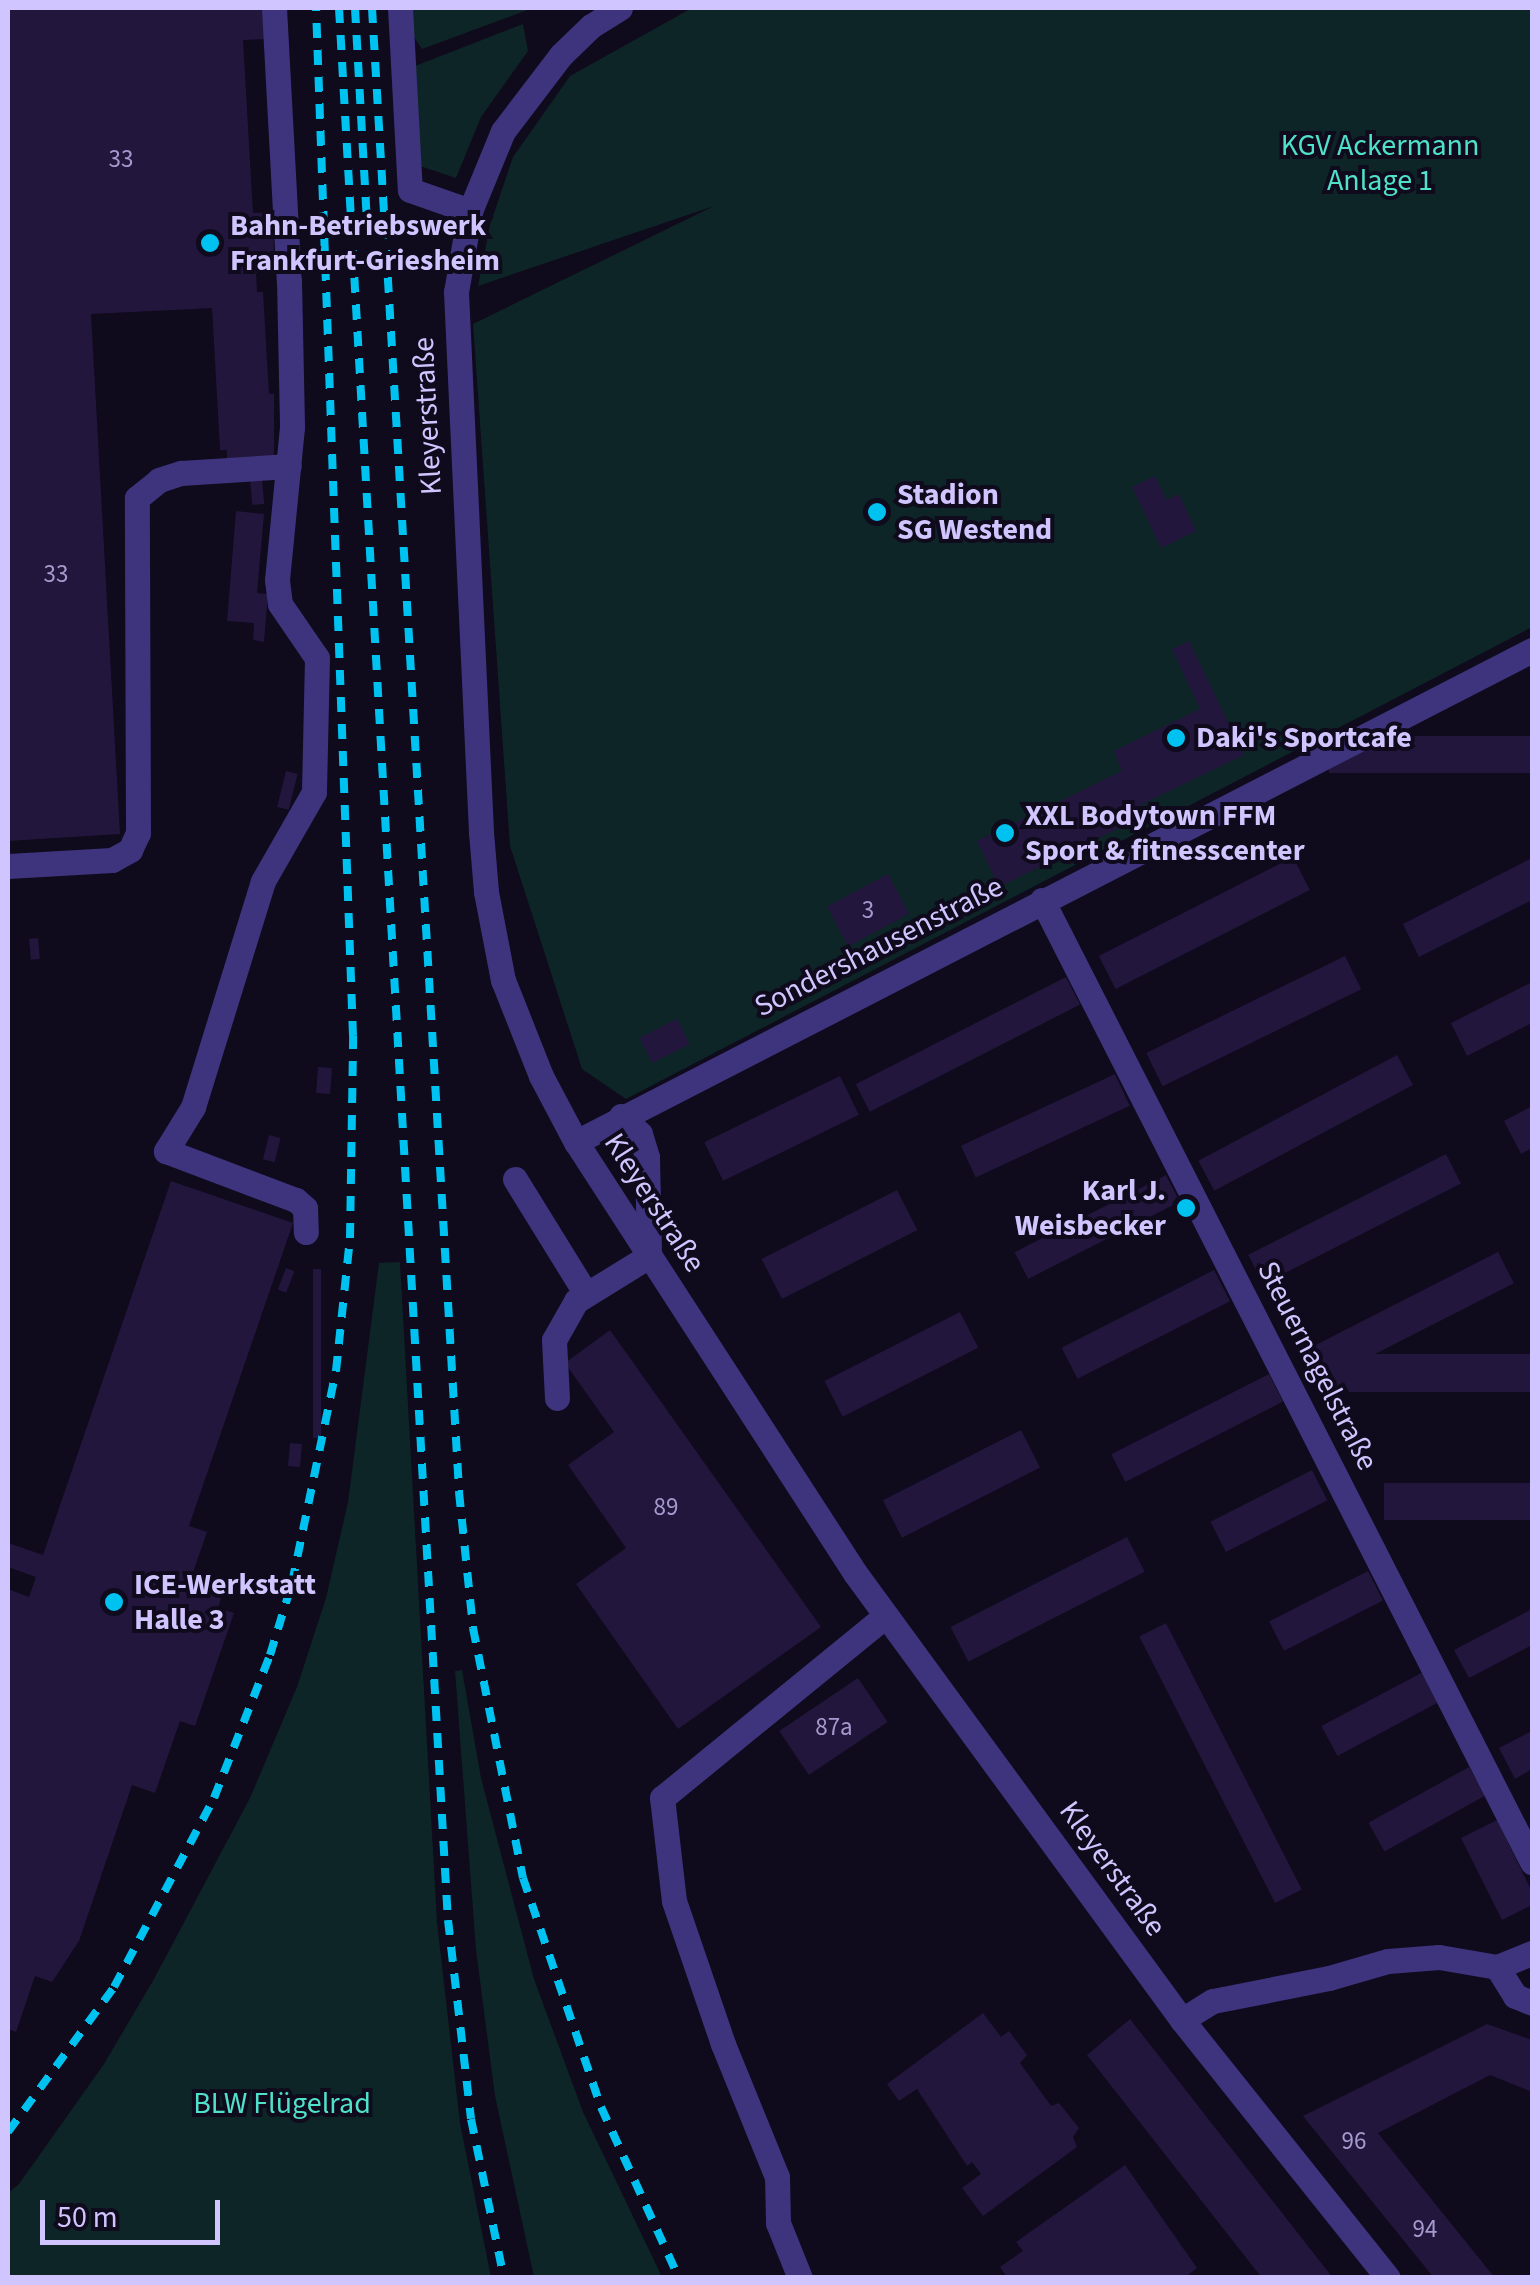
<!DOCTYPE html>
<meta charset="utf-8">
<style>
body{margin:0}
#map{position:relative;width:1540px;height:2285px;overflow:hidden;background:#0f0a1c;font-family:"Source Sans 3",sans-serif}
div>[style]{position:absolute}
.green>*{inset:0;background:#0d2526}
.building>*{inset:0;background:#22163d;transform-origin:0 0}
.minor>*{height:25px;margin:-12.5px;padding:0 12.5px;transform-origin:12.5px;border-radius:12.5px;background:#3d347d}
.rail>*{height:8px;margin-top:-4px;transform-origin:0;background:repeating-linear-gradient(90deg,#00c2f0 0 15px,transparent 0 27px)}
.dots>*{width:28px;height:28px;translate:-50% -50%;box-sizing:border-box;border:5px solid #0f0a1c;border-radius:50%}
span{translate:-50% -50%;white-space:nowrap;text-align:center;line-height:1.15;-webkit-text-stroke:8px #0f0a1c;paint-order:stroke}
.number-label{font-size:25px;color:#a599ce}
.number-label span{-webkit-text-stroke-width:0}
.park-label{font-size:30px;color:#4fe1ca}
.poi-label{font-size:30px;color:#d1c5ff;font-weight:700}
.left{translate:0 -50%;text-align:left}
.right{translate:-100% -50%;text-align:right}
.street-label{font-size:30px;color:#d1c5ff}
.frame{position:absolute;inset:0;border:10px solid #d1c5ff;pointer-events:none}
.scale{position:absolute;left:40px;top:2200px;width:180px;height:45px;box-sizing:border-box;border:5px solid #d1c5ff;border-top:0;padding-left:12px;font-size:30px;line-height:35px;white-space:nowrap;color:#d1c5ff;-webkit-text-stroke:8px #0f0a1c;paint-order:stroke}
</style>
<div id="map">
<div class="green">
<div style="clip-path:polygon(405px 8px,533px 8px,422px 49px,406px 25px)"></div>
<div style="clip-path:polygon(692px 8px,1532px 8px,1532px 627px,626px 1099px,582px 1069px,510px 846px,473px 324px,714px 206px,478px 286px,490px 225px,513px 157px,570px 76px)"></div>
<div style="clip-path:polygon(523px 24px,528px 51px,481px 117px,456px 178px,417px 165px,415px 66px)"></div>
<div style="clip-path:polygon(400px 1262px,437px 1922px,460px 2123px,491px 2277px,8px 2277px,8px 2193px,19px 2184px,104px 2064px,154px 1979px,250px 1798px,297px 1687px,326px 1598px,348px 1502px,379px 1263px)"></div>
<div style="clip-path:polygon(462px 1670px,481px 1778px,534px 1979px,583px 2112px,662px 2277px,534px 2277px,495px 2096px,476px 1950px,455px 1671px)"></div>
</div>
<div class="building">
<div style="clip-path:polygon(8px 8px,263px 8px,265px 39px,243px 40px,253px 213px,272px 212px,275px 272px,256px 273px,257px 292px,263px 292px,269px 394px,274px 394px,274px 457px,227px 460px,227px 450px,220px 450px,212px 308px,91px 314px,120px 834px,8px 841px)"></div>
<div style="clip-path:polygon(1155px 476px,1166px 500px,1179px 494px,1196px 531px,1161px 548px,1132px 487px)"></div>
<div style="left:262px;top:479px;width:25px;height:12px;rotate:85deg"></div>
<div style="clip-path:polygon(236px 511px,264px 514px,257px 593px,268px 594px,264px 642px,253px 640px,254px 623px,227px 621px)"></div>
<div style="clip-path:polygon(1189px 641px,1244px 755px,1140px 805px,1145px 815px,999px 887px,977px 841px,1122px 771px,1114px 751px,1200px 709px,1172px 649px)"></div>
<div style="left:1532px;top:736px;width:37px;height:203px;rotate:90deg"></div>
<div style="left:286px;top:771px;width:12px;height:37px;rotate:14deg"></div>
<div style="left:1293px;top:857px;width:37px;height:218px;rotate:63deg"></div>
<div style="clip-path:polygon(1532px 858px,1532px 900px,1419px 957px,1403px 924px)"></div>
<div style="left:888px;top:874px;width:45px;height:69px;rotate:62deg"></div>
<div style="left:38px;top:938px;width:21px;height:9px;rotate:85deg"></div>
<div style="left:1345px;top:956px;width:37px;height:221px;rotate:64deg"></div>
<div style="left:1066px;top:977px;width:31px;height:236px;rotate:63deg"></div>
<div style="clip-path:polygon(1532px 982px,1532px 1023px,1467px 1056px,1451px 1023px)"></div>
<div style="left:677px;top:1019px;width:28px;height:42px;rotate:63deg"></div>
<div style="left:1397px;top:1055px;width:34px;height:225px;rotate:62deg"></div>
<div style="left:318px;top:1067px;width:14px;height:26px;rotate:4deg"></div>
<div style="left:1115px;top:1074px;width:35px;height:170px;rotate:65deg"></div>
<div style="left:840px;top:1076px;width:43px;height:151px;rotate:64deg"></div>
<div style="clip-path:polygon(1532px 1106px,1532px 1148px,1521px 1154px,1504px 1121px)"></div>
<div style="left:269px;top:1135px;width:12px;height:25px;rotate:14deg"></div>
<div style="left:1446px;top:1154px;width:33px;height:222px;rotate:63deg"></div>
<div style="left:1166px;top:1175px;width:30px;height:170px;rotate:63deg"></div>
<div style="clip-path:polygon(171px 1181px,293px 1223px,189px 1526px,207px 1532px,191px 1578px,224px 1589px,218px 1608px,234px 1613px,195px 1726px,180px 1721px,155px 1793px,132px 1785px,79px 1941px,52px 1982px,35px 1976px,16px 2032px,8px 2029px,8px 1589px,29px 1597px,36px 1577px,8px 1567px,8px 1543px,43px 1555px)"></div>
<div style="left:897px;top:1190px;width:45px;height:152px;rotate:63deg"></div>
<div style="left:1498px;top:1252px;width:35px;height:224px;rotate:63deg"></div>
<div style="left:286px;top:1268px;width:9px;height:23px;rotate:21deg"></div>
<div style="left:313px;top:1269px;width:8px;height:169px"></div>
<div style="left:1214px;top:1270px;width:35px;height:171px;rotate:63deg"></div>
<div style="left:960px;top:1312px;width:40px;height:152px;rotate:63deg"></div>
<div style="clip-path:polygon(610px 1330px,821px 1627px,678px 1729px,576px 1584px,626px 1548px,568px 1465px,614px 1432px,565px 1363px)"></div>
<div style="left:1532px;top:1354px;width:38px;height:207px;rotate:90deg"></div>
<div style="left:1269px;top:1374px;width:31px;height:177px;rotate:63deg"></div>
<div style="left:1021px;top:1430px;width:42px;height:155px;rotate:63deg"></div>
<div style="left:290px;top:1443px;width:12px;height:23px;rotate:5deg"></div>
<div style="left:1312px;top:1470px;width:34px;height:114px;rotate:63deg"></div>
<div style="left:1532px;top:1483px;width:37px;height:148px;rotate:90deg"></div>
<div style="left:1127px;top:1537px;width:39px;height:198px;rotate:63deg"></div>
<div style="left:1368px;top:1571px;width:33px;height:111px;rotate:63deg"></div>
<div style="clip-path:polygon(1532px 1609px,1532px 1645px,1469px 1678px,1454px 1650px)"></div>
<div style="left:1166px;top:1623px;width:299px;height:30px;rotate:63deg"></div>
<div style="left:1423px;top:1672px;width:34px;height:115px;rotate:62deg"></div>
<div style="left:858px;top:1678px;width:53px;height:95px;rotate:56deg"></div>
<div style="clip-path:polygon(1532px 1731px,1532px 1769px,1515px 1779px,1499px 1748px)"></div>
<div style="left:1469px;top:1767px;width:33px;height:115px;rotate:61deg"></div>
<div style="clip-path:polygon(1497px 1820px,1532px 1892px,1532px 1905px,1502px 1920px,1461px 1838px)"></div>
<div style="clip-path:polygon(983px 2013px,1001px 2037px,1009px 2031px,1027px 2055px,1020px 2063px,1051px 2106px,1059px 2103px,1079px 2128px,1073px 2137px,1077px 2147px,983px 2216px,962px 2188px,981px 2174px,972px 2162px,967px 2166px,917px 2089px,899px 2101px,887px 2084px)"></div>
<div style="clip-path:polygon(1130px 2019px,1333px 2278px,1262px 2278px,1087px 2055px)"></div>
<div style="clip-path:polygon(1487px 2024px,1532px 2040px,1532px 2092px,1490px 2075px,1378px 2133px,1495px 2278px,1434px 2278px,1303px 2116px)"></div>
<div style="clip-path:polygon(1125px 2165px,1197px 2268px,1184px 2278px,1008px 2278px,1000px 2267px,1023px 2251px,1016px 2242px)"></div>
</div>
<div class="minor">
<div style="left:274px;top:8px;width:273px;rotate:86.9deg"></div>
<div style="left:289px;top:281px;width:146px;rotate:88.8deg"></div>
<div style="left:292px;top:427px;width:154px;rotate:95.6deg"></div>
<div style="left:277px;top:580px;width:24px;rotate:83deg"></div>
<div style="left:280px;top:604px;width:65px;rotate:55.6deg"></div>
<div style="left:317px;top:658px;width:134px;rotate:91.3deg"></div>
<div style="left:314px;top:792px;width:103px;rotate:119.8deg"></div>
<div style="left:263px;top:881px;width:237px;rotate:107.2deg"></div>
<div style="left:193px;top:1107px;width:52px;rotate:121.5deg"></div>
<div style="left:166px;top:1151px;width:139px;rotate:20.7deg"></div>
<div style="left:296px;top:1200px;width:12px;rotate:42deg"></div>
<div style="left:305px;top:1208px;width:24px;rotate:88deg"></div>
<div style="left:400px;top:8px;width:182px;rotate:86.9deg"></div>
<div style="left:410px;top:190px;width:64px;rotate:19.3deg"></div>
<div style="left:620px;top:8px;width:34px;rotate:148deg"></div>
<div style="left:591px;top:26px;width:42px;rotate:136deg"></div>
<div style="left:561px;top:55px;width:96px;rotate:127.3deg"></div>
<div style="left:503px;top:131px;width:87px;rotate:112.4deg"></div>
<div style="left:470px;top:211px;width:82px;rotate:99.8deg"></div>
<div style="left:456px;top:292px;width:541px;rotate:87.35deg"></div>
<div style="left:481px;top:832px;width:60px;rotate:85.2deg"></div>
<div style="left:486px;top:892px;width:90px;rotate:79.1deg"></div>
<div style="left:503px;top:980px;width:103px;rotate:68.4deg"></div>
<div style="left:541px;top:1076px;width:75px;rotate:62.1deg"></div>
<div style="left:576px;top:1142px;width:513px;rotate:57.08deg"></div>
<div style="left:855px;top:1573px;width:554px;rotate:53.81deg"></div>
<div style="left:1182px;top:2020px;width:330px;rotate:51.4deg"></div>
<div style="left:8px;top:866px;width:104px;rotate:-3.3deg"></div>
<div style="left:112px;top:860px;width:21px;rotate:-29deg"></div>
<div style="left:130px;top:850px;width:19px;rotate:-65deg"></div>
<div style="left:138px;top:833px;width:335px;rotate:-90.2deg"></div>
<div style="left:137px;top:498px;width:28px;rotate:-39deg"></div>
<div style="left:159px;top:480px;width:23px;rotate:-18deg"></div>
<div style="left:181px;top:473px;width:108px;rotate:-3.7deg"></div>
<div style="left:1042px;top:900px;width:1080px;rotate:63.01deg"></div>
<div style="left:621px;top:1116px;width:26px;rotate:43deg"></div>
<div style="left:640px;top:1134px;width:24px;rotate:73deg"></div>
<div style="left:647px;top:1157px;width:99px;rotate:88.8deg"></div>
<div style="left:576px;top:1142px;width:1075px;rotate:-27.23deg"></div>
<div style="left:515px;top:1179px;width:135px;rotate:58.3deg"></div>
<div style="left:557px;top:1398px;width:58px;rotate:-93deg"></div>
<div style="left:554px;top:1340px;width:45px;rotate:-60.6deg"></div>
<div style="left:576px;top:1301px;width:86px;rotate:-31.7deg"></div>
<div style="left:1497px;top:1967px;width:34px;rotate:58deg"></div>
<div style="left:1515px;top:1996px;width:18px;rotate:22deg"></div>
<div style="left:1182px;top:2020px;width:36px;rotate:-32deg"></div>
<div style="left:1213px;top:2001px;width:118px;rotate:-11.2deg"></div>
<div style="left:1329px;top:1978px;width:61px;rotate:-16.1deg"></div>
<div style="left:1388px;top:1961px;width:51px;rotate:-4.5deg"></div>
<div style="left:1439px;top:1957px;width:59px;rotate:9.8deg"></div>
<div style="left:1497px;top:1967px;width:38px;rotate:-22deg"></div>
<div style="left:800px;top:2278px;width:59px;rotate:-111.8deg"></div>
<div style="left:778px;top:2223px;width:46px;rotate:-91.2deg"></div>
<div style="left:777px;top:2177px;width:144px;rotate:-112.1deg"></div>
<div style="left:723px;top:2044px;width:151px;rotate:-108.9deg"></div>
<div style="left:674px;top:1901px;width:104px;rotate:-96.6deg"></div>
<div style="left:662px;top:1798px;width:288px;rotate:-39.2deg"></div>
</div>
<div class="rail">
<div style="left:339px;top:8px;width:1915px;rotate:86.74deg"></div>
<div style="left:448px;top:1920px;width:200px;rotate:83.4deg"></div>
<div style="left:471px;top:2119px;width:162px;rotate:78.3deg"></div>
<div style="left:355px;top:8px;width:234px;rotate:86.8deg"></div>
<div style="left:372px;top:8px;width:1487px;rotate:86.64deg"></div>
<div style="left:459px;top:1492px;width:137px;rotate:84.1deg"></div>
<div style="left:473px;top:1628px;width:255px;rotate:78.7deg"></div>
<div style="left:523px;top:1878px;width:242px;rotate:71.2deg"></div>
<div style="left:601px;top:2107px;width:188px;rotate:65.5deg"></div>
<div style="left:8px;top:2132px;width:180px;rotate:-53.8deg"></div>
<div style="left:114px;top:1987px;width:214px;rotate:-62.1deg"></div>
<div style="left:214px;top:1798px;width:154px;rotate:-68.6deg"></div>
<div style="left:270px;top:1655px;width:75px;rotate:-73deg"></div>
<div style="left:292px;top:1583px;width:217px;rotate:-78.3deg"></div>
<div style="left:336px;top:1371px;width:134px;rotate:-84deg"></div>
<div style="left:350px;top:1238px;width:202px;rotate:-89.1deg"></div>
<div style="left:353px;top:1036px;width:1029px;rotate:-92.06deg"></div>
</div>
<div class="dots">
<div style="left:210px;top:243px;background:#00c2f0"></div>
<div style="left:877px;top:512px;background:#00c2f0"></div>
<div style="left:1176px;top:738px;background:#00c2f0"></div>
<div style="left:1005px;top:833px;background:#00c2f0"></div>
<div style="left:1186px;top:1208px;background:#00c2f0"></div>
<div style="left:114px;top:1602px;background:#00c2f0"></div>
</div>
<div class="number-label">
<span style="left:121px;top:159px">33</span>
<span style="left:56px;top:574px">33</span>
<span style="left:868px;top:910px">3</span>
<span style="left:666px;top:1507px">89</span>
<span style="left:834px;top:1727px">87a</span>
<span style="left:1354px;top:2141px">96</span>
<span style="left:1425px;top:2229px">94</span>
</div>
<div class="park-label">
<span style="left:1380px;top:163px">KGV Ackermann<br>Anlage 1</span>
<span style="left:282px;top:2104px">BLW Flügelrad</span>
</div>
<div class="poi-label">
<span class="left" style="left:230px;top:243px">Bahn-Betriebswerk<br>Frankfurt-Griesheim</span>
<span class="left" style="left:897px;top:512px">Stadion<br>SG Westend</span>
<span class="left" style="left:1196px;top:738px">Daki's Sportcafe</span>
<span class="left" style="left:1025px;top:833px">XXL Bodytown FFM<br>Sport &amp; fitnesscenter</span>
<span class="right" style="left:1166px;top:1208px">Karl J.<br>Weisbecker</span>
<span class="left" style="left:134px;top:1602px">ICE-Werkstatt<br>Halle 3</span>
</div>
<div class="street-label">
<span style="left:428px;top:416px;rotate:-93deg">Kleyerstraße</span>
<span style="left:879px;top:947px;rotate:-27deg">Sondershausenstraße</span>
<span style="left:654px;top:1203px;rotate:57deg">Kleyerstraße</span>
<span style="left:1317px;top:1366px;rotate:63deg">Steuernagelstraße</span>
<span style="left:1112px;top:1869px;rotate:54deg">Kleyerstraße</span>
</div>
<div class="frame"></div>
<div class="scale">50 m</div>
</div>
